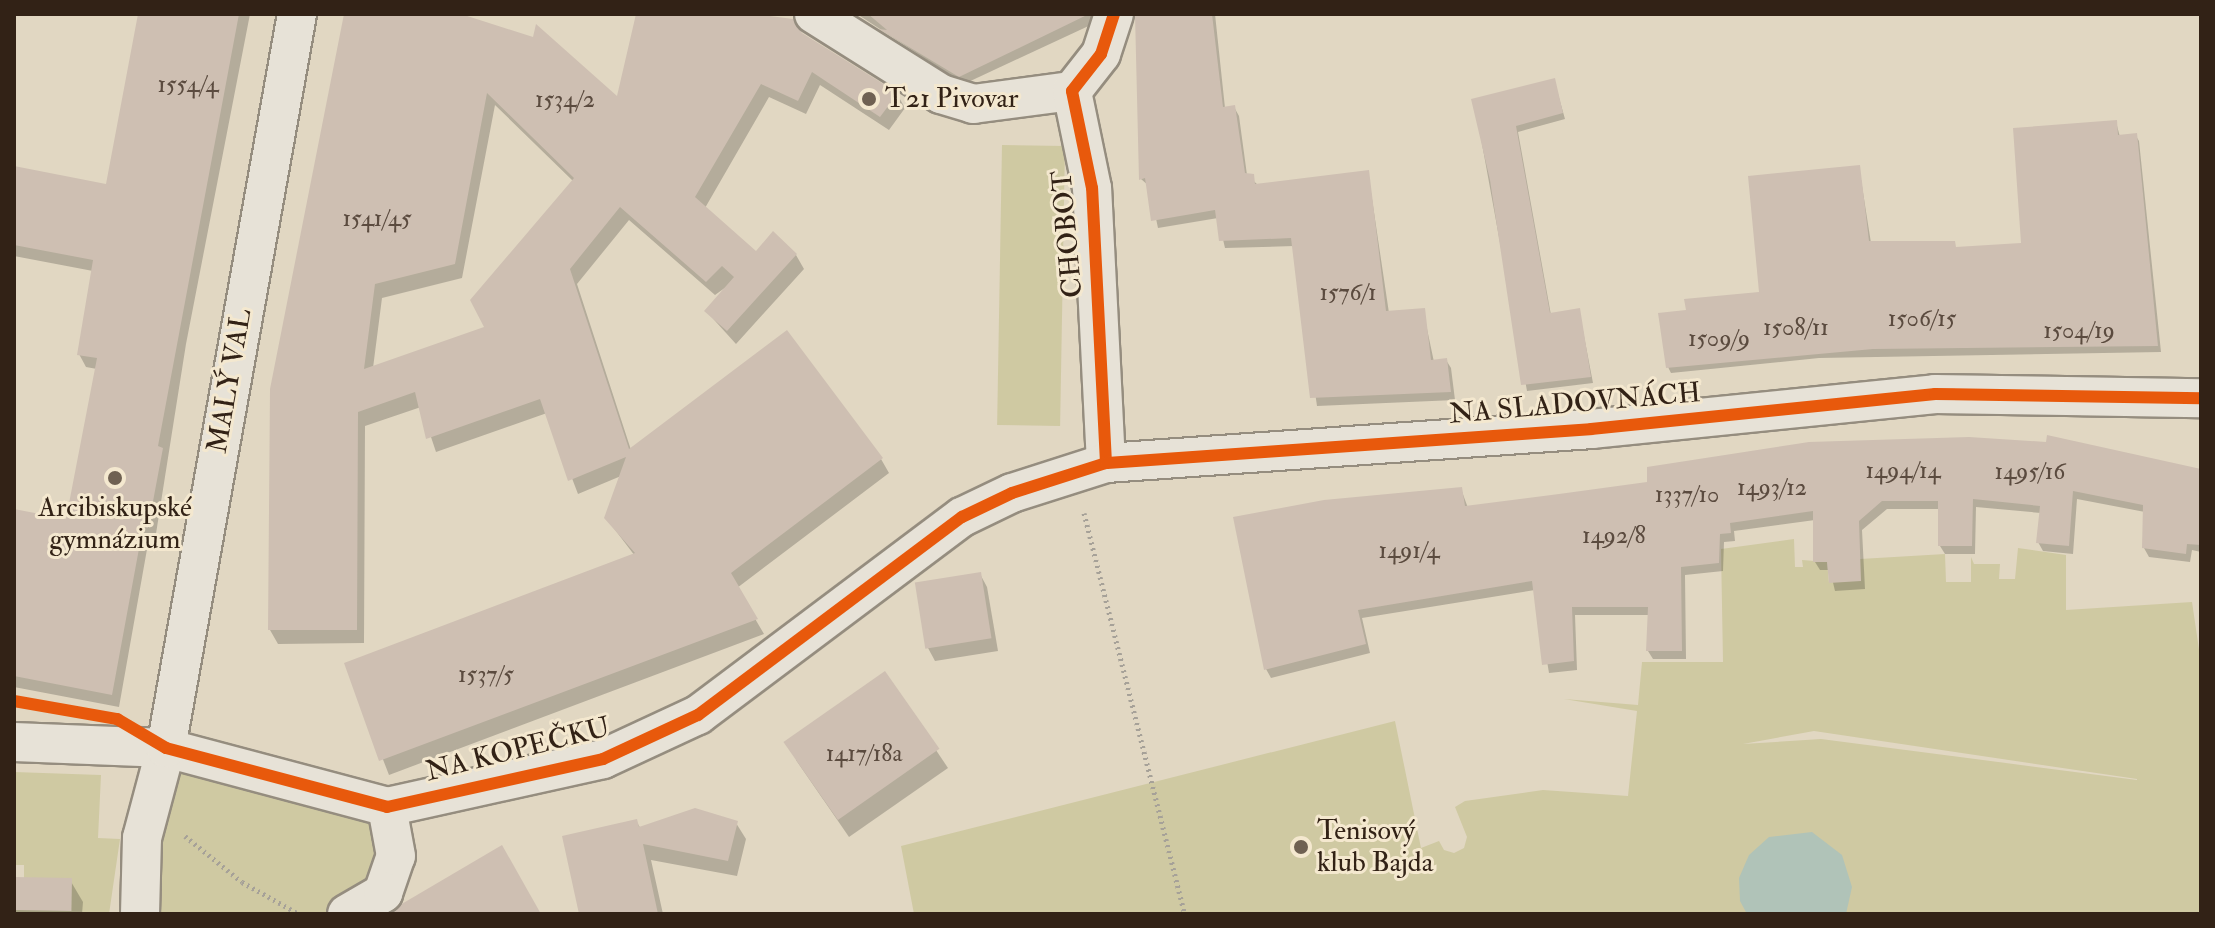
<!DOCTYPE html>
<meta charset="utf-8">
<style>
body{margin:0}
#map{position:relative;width:2215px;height:928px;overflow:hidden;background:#e1d7c2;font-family:"IM FELL Double Pica",serif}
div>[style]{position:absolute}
.green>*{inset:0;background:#cfc9a2;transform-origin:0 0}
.water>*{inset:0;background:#b0c3b8}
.shadow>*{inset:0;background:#0003}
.building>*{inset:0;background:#cebfb2;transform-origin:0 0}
.path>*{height:5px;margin-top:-2.5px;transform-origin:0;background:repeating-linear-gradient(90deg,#a6a198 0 2px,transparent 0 6px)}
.roads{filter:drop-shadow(2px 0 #958d7f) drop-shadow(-2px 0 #958d7f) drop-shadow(0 2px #958d7f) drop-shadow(0 -2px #958d7f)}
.street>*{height:38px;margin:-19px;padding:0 19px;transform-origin:19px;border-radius:19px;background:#e7e2d7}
.cycleway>*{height:12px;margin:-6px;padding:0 6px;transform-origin:6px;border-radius:6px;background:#e8590c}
.dots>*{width:22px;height:22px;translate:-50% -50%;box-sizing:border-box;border:4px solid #f4e8cf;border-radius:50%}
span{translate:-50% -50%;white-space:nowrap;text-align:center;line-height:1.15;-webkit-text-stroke:6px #f4e8cf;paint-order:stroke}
.number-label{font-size:24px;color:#5b4b3f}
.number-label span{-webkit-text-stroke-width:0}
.poi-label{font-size:28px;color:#322216}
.left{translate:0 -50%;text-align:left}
.street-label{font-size:28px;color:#322216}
.frame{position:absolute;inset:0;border:16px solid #322216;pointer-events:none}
</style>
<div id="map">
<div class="green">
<div style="left:1002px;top:145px;width:63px;height:280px;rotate:1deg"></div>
<div style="clip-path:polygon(evenodd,1794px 539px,1795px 567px,1803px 567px,1802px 560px,1827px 562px,1829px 583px,1860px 559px,1945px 554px,1946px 582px,1971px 582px,1971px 557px,1974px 564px,2000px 564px,1999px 579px,2015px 579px,2018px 548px,2066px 555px,2066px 610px,2192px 602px,2201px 663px,2201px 914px,914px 914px,901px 846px,1395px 721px,1421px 848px,1439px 841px,1444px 850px,1454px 853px,1464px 848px,1467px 837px,1455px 807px,1465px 801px,1543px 790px,1628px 796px,1637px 711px,1564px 699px,1638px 705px,1642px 662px,1723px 662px,1721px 549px,1794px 539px,1814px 731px,2137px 779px,2137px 780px,1821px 739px,1743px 744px,1814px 731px)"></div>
<div style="clip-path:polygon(166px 748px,387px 807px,396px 856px,347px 914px,140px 914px)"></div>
<div style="clip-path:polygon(14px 772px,101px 775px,98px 838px,120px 839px,109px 914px,14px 914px,14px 910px,69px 910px,72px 879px,24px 878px,24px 865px,14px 865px)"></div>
</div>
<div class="water">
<div style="clip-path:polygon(1812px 832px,1842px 855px,1852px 887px,1846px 914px,1747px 914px,1740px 901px,1739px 878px,1749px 855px,1769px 837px)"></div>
</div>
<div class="shadow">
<div style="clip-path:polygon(140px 14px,250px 14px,186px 344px,155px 540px,149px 538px,119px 707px,14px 687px,14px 511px,68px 521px,97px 369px,86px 367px,79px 354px,93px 271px,14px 256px,14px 168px,107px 186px)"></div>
<div style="clip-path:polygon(evenodd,345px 14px,454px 14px,618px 100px,638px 14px,727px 14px,897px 94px,905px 108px,889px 130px,820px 85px,806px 114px,769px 97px,705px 208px,756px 254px,796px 255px,804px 269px,736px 344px,707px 312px,733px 282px,715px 295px,629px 220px,577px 284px,631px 450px,881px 459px,889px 473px,737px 588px,764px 634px,389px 775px,346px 664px,635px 556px,606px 518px,621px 476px,578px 494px,547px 413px,436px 452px,421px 407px,365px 426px,364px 643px,278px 644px,270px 630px,345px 14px,495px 105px,573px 181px,487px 328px,373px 368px,382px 298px,462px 278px,495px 105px)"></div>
<div style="clip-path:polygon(857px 14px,1099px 14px,1095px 23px,964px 84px)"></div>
<div style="clip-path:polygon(1138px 14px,1215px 14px,1225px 108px,1234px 107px,1239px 116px,1247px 175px,1258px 185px,1368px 172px,1389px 313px,1423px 310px,1434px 362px,1446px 360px,1451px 368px,1455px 400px,1317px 406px,1294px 246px,1225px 248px,1218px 218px,1158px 228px,1149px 186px,1141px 179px)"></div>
<div style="clip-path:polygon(1554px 80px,1565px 119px,1518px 132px,1551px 315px,1579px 310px,1593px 383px,1527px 391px,1474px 100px)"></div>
<div style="clip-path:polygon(2116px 122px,2120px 137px,2136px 136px,2139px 141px,2161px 352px,1819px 358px,1671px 373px,1668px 367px,1688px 312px,1761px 293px,1859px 167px,1871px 243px,1957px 249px,2024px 245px)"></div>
<div style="clip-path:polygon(2201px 469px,2201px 552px,2192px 550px,2190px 562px,2149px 557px,2144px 548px,2145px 512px,2077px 499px,2073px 554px,2043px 551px,2038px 542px,2041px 513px,1976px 507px,1975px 554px,1945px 554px,1940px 546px,1940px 509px,1887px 509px,1862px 530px,1865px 589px,1835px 591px,1830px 570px,1820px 570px,1815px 562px,1815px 520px,1734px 531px,1735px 541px,1724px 542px,1723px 571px,1685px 575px,1686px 659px,1653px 659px,1648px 651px,1650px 615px,1575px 615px,1577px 670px,1549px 673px,1535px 590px,1362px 618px,1370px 653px,1271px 678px,1266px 669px,1461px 489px,1468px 508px)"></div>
<div style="clip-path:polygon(980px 574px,987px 587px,998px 651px,935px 661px,928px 648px)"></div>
<div style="clip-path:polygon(885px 674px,948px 768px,849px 837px,796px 760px)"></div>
<div style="clip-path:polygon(636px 821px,641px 829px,736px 823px,746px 839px,737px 876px,651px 860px,663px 914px,581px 914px)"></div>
<div style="clip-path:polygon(14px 880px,70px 880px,83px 902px,82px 914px,14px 914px)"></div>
</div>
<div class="building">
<div style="clip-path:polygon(138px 14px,239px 14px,158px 446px,163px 448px,148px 528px,143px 527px,112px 695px,14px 676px,14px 509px,66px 519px,97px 358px,77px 355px,93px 260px,14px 245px,14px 166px,106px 184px)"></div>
<div style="clip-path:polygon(evenodd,344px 14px,461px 14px,533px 37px,536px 24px,617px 96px,636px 14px,754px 14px,793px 19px,802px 33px,898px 93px,880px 117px,812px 72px,798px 101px,761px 84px,695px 197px,756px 251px,773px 231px,797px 254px,727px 331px,704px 311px,734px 277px,722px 266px,706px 282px,620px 207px,570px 269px,629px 449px,787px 330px,883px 458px,731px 573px,758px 619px,379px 761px,344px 663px,635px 553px,604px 518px,626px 457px,568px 481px,540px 399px,426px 439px,415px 392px,358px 412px,357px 630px,268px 630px,270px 389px,344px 14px,487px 93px,574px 178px,470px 300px,484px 327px,364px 369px,375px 284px,455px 264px,487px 93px)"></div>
<div style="clip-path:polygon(868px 14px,1089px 14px,959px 77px,879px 29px,887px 30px)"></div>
<div style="clip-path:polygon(1135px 14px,1212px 14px,1223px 107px,1235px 105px,1245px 173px,1254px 174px,1255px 184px,1369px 170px,1386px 311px,1425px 308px,1431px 360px,1447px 358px,1451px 392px,1310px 398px,1291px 238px,1219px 241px,1215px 210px,1151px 221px,1145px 178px,1139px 180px)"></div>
<div style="clip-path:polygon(1555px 78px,1563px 113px,1516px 126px,1550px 313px,1580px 308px,1591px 377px,1521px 385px,1490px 180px,1471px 99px)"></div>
<div style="clip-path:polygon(2117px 120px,2118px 135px,2137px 133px,2158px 346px,1873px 349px,1666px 368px,1658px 313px,1686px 310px,1684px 299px,1759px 292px,1748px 176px,1860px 165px,1869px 241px,1955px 241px,1956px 247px,2021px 243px,2013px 128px)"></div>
<div style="clip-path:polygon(2047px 435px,2201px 469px,2201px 545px,2187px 544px,2186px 554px,2142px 548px,2143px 505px,2073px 491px,2069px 546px,2036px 543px,2040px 506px,1973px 499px,1972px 546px,1938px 546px,1938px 501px,1882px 501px,1859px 521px,1861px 581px,1829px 583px,1827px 562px,1813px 562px,1813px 511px,1730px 523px,1731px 533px,1720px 534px,1719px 563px,1681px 567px,1682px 651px,1646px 651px,1648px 607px,1572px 607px,1574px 661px,1542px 665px,1532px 581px,1358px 610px,1366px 644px,1264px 670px,1233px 517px,1324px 500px,1462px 487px,1465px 506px,1559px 494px,1647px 482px,1647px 467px,1809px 442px,1969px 437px,2046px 442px)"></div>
<div style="left:981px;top:572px;width:67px;height:67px;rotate:81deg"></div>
<div style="left:885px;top:671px;width:95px;height:124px;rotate:55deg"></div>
<div style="clip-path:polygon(695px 808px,738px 821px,728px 861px,643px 844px,658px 914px,579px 914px,562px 836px,637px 819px,639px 827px)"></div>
<div style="clip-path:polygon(502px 845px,541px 914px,391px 914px,400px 905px)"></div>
<div style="left:14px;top:877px;width:58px;height:33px;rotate:1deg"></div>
</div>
<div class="path">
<div style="left:1084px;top:513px;width:414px;rotate:75.9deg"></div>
<div style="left:185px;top:836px;width:73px;rotate:38.9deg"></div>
<div style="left:242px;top:882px;width:65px;rotate:29.3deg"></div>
</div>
<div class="roads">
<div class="street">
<div style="left:814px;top:14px;width:150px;rotate:32.2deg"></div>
<div style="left:941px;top:94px;width:34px;rotate:17deg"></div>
<div style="left:973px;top:104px;width:100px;rotate:-7.5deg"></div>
<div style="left:1106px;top:463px;width:275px;rotate:-92.9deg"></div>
<div style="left:1092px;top:188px;width:99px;rotate:-101.7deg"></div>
<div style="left:1072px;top:91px;width:47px;rotate:-51.9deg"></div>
<div style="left:1101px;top:54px;width:42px;rotate:-72deg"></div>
<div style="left:14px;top:742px;width:152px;rotate:2.3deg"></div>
<div style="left:166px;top:748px;width:229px;rotate:14.9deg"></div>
<div style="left:387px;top:807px;width:221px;rotate:-12.5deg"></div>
<div style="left:603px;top:759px;width:105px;rotate:-24.9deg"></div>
<div style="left:698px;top:715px;width:330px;rotate:-36.9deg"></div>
<div style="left:962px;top:517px;width:55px;rotate:-25.6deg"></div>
<div style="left:1012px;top:493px;width:99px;rotate:-17.7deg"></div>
<div style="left:1106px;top:463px;width:486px;rotate:-4deg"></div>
<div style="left:1591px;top:429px;width:346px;rotate:-5.8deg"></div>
<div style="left:1935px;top:394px;width:266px;rotate:0.9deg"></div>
<div style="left:140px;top:914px;width:76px;rotate:-88.5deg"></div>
<div style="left:142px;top:838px;width:93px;rotate:-75.1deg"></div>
<div style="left:166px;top:748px;width:746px;rotate:-79.88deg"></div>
<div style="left:347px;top:914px;width:42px;rotate:-30.3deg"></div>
<div style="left:383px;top:893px;width:39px;rotate:-71deg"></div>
<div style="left:396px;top:856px;width:50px;rotate:-100.4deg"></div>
</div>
</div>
<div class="cycleway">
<div style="left:1106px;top:463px;width:275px;rotate:-92.9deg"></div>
<div style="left:1092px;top:188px;width:99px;rotate:-101.7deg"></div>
<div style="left:1072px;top:91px;width:47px;rotate:-51.9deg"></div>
<div style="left:1101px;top:54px;width:42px;rotate:-72deg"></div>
<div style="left:14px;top:701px;width:105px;rotate:9.9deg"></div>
<div style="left:117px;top:719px;width:57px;rotate:30.6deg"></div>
<div style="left:166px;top:748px;width:229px;rotate:14.9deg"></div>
<div style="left:387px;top:807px;width:221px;rotate:-12.5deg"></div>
<div style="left:603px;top:759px;width:105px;rotate:-24.9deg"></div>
<div style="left:698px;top:715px;width:330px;rotate:-36.9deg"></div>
<div style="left:962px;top:517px;width:55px;rotate:-25.6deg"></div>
<div style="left:1012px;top:493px;width:99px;rotate:-17.7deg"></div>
<div style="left:1106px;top:463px;width:486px;rotate:-4deg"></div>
<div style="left:1591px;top:429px;width:346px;rotate:-5.8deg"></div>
<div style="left:1935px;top:394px;width:266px;rotate:0.9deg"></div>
</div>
<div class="dots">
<div style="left:869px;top:99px;background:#6f6152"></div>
<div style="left:115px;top:478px;background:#6f6152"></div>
<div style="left:1301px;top:847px;background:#6f6152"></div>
</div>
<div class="number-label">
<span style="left:188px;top:85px">1554/4</span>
<span style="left:565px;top:100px">1534/2</span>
<span style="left:377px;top:219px">1541/45</span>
<span style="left:1348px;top:293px">1576/1</span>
<span style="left:1922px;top:319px">1506/15</span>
<span style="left:1796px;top:328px">1508/11</span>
<span style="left:2079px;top:331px">1504/19</span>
<span style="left:1719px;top:339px">1509/9</span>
<span style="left:1903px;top:471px">1494/14</span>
<span style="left:2030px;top:472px">1495/16</span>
<span style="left:1772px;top:488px">1493/12</span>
<span style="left:1687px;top:495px">1337/10</span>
<span style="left:1614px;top:536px">1492/8</span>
<span style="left:1409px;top:551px">1491/4</span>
<span style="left:486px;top:675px">1537/5</span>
<span style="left:864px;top:754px">1417/18a</span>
</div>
<div class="poi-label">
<span class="left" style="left:885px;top:99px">T21 Pivovar</span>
<span style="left:115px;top:524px">Arcibiskupské<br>gymnázium</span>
<span class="left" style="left:1317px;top:847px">Tenisový<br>klub Bajda</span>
</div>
<div class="street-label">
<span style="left:1068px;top:234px;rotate:-95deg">CHOBOT</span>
<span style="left:230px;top:381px;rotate:-80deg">MALÝ VAL</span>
<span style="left:1575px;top:404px;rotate:-5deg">NA SLADOVNÁCH</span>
<span style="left:518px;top:750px;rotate:-14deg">NA KOPEČKU</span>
</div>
<div class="frame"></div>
</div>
